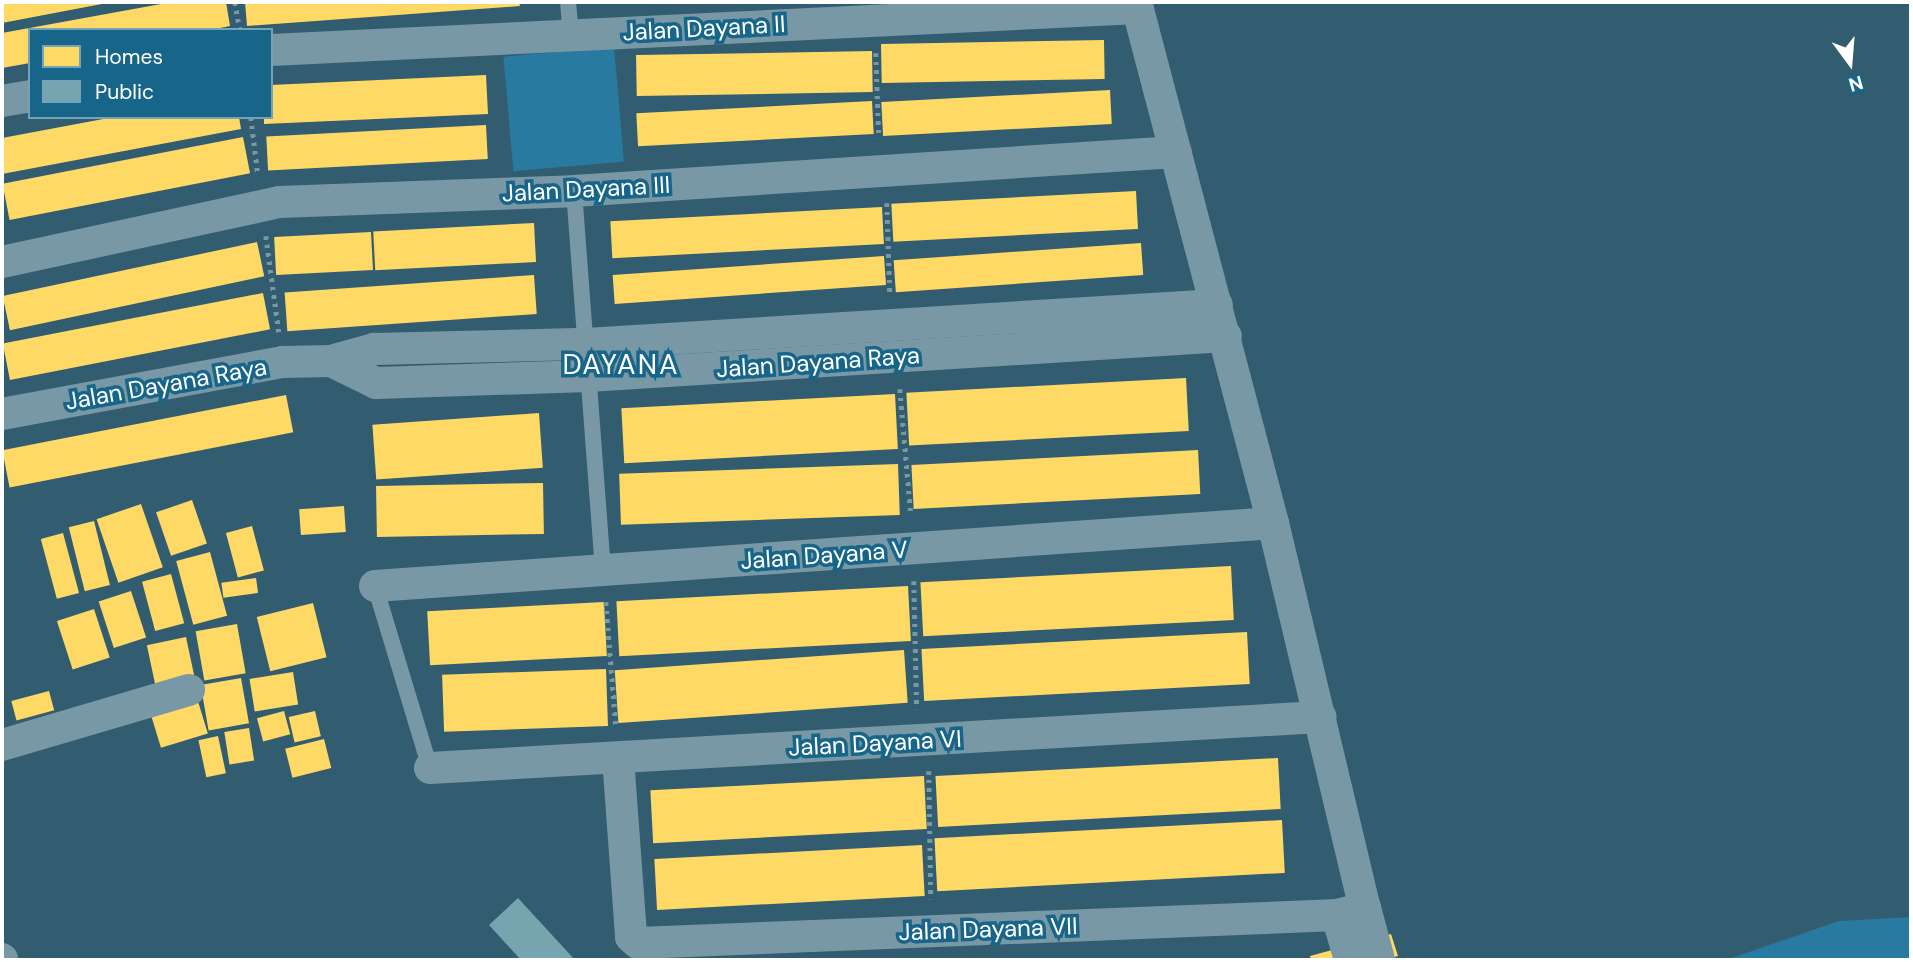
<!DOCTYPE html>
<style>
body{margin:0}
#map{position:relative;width:1913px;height:962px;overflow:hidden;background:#325c70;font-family:"DM Sans",sans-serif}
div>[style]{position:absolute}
.green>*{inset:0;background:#287aa0;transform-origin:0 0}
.homes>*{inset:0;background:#ffd966;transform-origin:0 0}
.public>*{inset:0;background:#76a5af}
.path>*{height:4.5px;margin-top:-2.25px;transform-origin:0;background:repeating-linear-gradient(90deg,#7998a5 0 3.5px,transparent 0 8.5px)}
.lane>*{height:16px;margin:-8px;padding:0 8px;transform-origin:8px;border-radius:8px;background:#7998a5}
.street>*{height:32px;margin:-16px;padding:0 16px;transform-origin:16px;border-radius:16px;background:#7998a5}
span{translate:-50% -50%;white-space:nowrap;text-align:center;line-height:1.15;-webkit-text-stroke:7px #18658a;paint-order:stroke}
.street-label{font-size:24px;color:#fff}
.quarter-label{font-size:28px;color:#fff;letter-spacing:2px}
.frame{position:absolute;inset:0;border:4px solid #fff;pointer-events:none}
.legend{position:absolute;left:28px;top:28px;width:245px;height:91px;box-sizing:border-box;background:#18658a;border:2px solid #74a3b9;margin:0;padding:9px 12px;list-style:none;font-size:21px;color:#fff}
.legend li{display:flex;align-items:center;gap:14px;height:35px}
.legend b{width:35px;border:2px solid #74a3b9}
.north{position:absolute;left:1815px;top:28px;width:70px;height:70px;-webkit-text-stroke:5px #18658a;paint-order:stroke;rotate:164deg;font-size:19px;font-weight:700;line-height:28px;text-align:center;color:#fff}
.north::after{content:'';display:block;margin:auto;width:24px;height:32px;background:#fff;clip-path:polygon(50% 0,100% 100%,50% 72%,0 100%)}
</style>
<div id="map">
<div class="green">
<div style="left:614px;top:47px;width:115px;height:111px;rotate:85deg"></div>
<div style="clip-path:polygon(1911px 917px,1911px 960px,1726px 960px,1839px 921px)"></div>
</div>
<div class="homes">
<div style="clip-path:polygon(2px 2px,107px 2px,107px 3px,2px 23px)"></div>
<div style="clip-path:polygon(172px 2px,226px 2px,230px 26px,210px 30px,30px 30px,30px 63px,2px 68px,2px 33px)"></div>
<div style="clip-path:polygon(245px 2px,519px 2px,520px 6px,247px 26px)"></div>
<div style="left:1104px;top:40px;width:39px;height:223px;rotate:89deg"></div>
<div style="left:872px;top:51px;width:41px;height:236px;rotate:89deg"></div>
<div style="clip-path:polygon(486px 75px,488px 114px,264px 124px,264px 117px,271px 117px,271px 85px)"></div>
<div style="left:1110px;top:90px;width:34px;height:229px;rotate:87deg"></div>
<div style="left:872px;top:101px;width:33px;height:236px;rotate:87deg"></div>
<div style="clip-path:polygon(114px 117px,239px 117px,241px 129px,2px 174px,2px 138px)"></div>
<div style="left:486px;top:125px;width:34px;height:220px;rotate:87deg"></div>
<div style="left:243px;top:137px;width:37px;height:245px;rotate:79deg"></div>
<div style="left:1136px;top:191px;width:38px;height:245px;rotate:87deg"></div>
<div style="left:882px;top:207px;width:37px;height:272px;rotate:87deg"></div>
<div style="left:534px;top:223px;width:39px;height:161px;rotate:87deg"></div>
<div style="left:371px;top:232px;width:38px;height:97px;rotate:87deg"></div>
<div style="left:257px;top:242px;width:35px;height:260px;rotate:78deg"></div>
<div style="left:1141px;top:243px;width:32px;height:248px;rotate:86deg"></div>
<div style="left:884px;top:256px;width:29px;height:272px;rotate:86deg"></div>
<div style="left:534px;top:275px;width:39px;height:250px;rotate:86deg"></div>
<div style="left:263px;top:293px;width:37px;height:265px;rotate:79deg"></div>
<div style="left:1186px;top:378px;width:53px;height:280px;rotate:87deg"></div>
<div style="left:895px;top:394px;width:55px;height:274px;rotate:87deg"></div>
<div style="left:286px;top:395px;width:38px;height:289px;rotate:79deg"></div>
<div style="left:539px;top:413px;width:55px;height:167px;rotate:86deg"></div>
<div style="left:1198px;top:450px;width:44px;height:287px;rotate:87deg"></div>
<div style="left:898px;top:464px;width:51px;height:279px;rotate:88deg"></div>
<div style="left:543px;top:483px;width:51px;height:167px;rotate:89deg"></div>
<div style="left:192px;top:500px;width:46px;height:38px;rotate:71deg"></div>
<div style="left:141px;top:504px;width:67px;height:47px;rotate:71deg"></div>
<div style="left:344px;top:506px;width:26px;height:45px;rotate:86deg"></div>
<div style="left:94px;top:521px;width:66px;height:26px;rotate:76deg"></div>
<div style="left:252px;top:526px;width:46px;height:27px;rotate:75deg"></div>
<div style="left:63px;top:533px;width:62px;height:23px;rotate:75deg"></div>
<div style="left:210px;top:552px;width:66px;height:35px;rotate:75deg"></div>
<div style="left:1231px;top:566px;width:54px;height:311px;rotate:87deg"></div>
<div style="left:171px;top:574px;width:51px;height:30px;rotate:75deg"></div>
<div style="left:256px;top:578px;width:15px;height:35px;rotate:82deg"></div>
<div style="left:908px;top:586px;width:55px;height:292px;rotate:87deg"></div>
<div style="left:131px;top:591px;width:49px;height:34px;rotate:72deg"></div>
<div style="left:604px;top:602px;width:54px;height:177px;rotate:87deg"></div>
<div style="left:313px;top:603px;width:56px;height:58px;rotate:76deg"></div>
<div style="left:94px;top:609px;width:51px;height:39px;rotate:72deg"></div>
<div style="left:237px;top:624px;width:50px;height:42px;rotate:80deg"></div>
<div style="left:1247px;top:632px;width:52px;height:326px;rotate:87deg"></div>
<div style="left:186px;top:637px;width:45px;height:40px;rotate:78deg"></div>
<div style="left:904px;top:650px;width:53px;height:290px;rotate:86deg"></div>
<div style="left:606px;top:669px;width:57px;height:164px;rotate:88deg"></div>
<div style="left:293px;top:672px;width:33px;height:44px;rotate:81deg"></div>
<div style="left:241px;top:678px;width:46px;height:41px;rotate:80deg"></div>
<div style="left:49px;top:691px;width:20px;height:39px;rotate:75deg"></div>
<div style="left:197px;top:698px;width:37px;height:49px;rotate:73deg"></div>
<div style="left:284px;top:711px;width:24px;height:28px;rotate:75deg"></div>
<div style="left:315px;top:711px;width:26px;height:27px;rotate:77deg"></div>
<div style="left:249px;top:728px;width:33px;height:25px;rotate:81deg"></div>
<div style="left:218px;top:736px;width:38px;height:20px;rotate:78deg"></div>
<div style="left:324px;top:739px;width:30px;height:40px;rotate:76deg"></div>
<div style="left:1278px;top:758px;width:51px;height:343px;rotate:87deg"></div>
<div style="left:924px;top:776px;width:53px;height:274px;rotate:87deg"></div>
<div style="left:1282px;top:820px;width:53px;height:348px;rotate:87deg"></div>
<div style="left:922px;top:845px;width:51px;height:268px;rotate:87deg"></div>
<div style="clip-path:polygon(1391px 934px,1398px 956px,1383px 960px,1311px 960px,1310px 956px)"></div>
</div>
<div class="public">
<div style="clip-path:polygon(518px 898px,575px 960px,521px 960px,489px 925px)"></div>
</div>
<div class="path">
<div style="left:235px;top:2px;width:28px;rotate:80deg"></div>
<div style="left:876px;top:53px;width:85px;rotate:88deg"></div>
<div style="left:251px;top:117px;width:58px;rotate:83.1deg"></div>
<div style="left:887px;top:203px;width:92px;rotate:88.1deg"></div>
<div style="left:266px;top:236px;width:97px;rotate:82.3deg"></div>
<div style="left:900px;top:389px;width:127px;rotate:85deg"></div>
<div style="left:914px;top:581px;width:128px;rotate:88.7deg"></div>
<div style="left:606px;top:602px;width:124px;rotate:85.4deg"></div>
<div style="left:929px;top:771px;width:128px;rotate:89.1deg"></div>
</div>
<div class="lane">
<div style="left:568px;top:2px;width:33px;rotate:85deg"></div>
<div style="left:574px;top:191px;width:158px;rotate:85.7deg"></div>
<div style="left:588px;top:371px;width:200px;rotate:85.7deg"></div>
<div style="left:375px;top:586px;width:190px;rotate:73.2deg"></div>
</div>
<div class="street">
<div style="left:1136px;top:2px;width:539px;rotate:75.27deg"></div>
<div style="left:1273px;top:523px;width:396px;rotate:76.6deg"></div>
<div style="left:271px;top:50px;width:868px;rotate:-2.77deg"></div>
<div style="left:2px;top:101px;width:28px;rotate:-10deg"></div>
<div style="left:2px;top:262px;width:283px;rotate:-12.2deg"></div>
<div style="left:279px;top:202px;width:295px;rotate:-2.1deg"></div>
<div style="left:574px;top:191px;width:603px;rotate:-3.71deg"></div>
<div style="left:331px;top:361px;width:50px;rotate:26.1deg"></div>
<div style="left:376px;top:383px;width:212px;rotate:-1.9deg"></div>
<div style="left:588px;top:376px;width:639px;rotate:-3.59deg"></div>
<div style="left:2px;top:414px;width:286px;rotate:-10.5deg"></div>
<div style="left:283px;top:362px;width:48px;rotate:-1.2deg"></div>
<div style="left:331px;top:361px;width:45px;rotate:-15.6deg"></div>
<div style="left:374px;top:349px;width:212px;rotate:-1.4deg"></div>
<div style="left:586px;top:344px;width:632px;rotate:-3.54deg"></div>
<div style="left:375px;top:586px;width:900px;rotate:-4.01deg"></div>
<div style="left:2px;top:745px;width:195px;rotate:-16.4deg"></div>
<div style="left:618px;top:758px;width:179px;rotate:85.8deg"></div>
<div style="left:631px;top:937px;width:9px;rotate:41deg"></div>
<div style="left:638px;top:943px;width:700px;rotate:-2.29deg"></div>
<div style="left:430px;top:768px;width:892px;rotate:-3.28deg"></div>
<div style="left:2px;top:959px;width:1px;rotate:90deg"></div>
<div style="left:1350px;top:960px;width:47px;rotate:-106.1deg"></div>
<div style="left:1337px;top:915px;width:29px;rotate:-14deg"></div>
<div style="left:1365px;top:908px;width:54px;rotate:74.9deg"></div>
</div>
<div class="street-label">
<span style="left:704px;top:28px;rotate:-3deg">Jalan Dayana II</span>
<span style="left:586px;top:189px;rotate:-3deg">Jalan Dayana III</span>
<span style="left:818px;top:362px;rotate:-4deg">Jalan Dayana Raya</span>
<span style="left:166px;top:384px;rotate:-10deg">Jalan Dayana Raya</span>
<span style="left:824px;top:555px;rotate:-4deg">Jalan Dayana V</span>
<span style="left:875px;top:743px;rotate:-3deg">Jalan Dayana VI</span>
<span style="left:988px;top:929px;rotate:-2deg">Jalan Dayana VII</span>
</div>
<div class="quarter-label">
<span style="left:621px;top:365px">DAYANA</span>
</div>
<div class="frame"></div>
<ul class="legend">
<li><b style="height:19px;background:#ffd966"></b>Homes</li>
<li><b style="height:19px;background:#76a5af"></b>Public</li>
</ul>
<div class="north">N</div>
</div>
